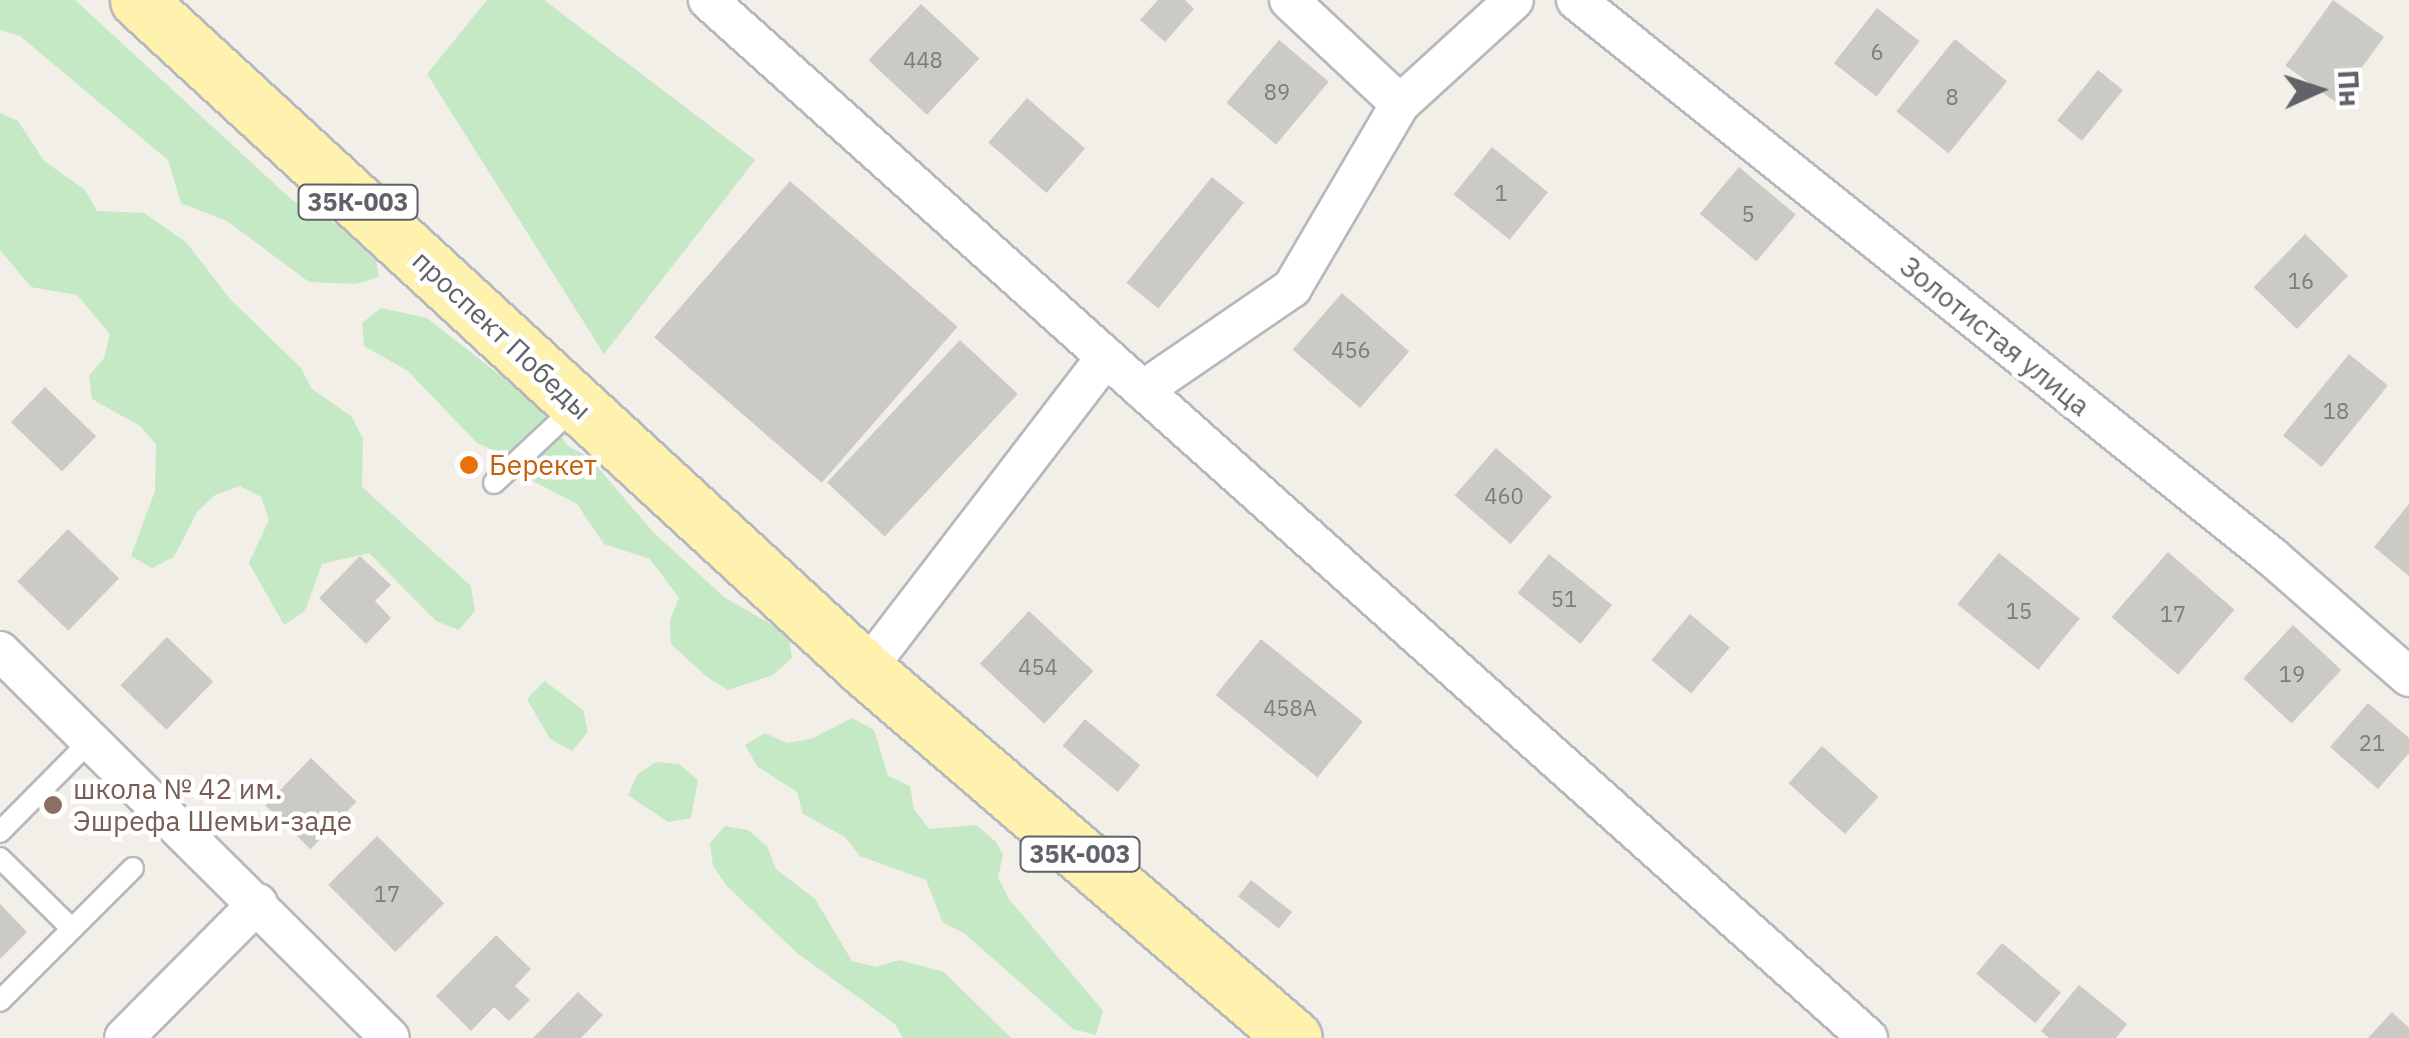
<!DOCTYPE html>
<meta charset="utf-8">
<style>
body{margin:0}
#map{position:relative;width:2409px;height:1038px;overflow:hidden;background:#f1efe8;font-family:"IBM Plex Sans",sans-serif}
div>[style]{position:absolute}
.green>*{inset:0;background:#c5e8c5}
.building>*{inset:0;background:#cccac5;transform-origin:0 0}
.roads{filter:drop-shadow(2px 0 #b5b8bc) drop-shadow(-2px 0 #b5b8bc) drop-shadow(0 2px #b5b8bc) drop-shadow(0 -2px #b5b8bc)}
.lane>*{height:20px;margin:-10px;padding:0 10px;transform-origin:10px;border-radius:10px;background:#fff}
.street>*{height:38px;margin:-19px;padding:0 19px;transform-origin:19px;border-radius:19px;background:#fff}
.primary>*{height:55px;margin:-27.5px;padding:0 27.5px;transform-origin:27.5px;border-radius:27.5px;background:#fff2af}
.dots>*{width:28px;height:28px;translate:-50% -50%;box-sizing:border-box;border:5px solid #fff;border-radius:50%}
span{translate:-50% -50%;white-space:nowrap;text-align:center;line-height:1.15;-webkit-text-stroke:9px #fff;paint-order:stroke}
.number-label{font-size:22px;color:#7a7d7f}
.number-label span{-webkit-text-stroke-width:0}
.shield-label span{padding:2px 8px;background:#fff;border:2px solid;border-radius:8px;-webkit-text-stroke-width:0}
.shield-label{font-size:25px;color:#5f6368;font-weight:700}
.street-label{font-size:28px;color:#5f6368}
.food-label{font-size:28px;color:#c56008}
.left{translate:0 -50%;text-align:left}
.education-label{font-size:28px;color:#785e54}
.north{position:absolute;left:2269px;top:40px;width:100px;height:100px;-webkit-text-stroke:8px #fff;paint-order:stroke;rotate:87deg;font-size:28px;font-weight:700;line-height:40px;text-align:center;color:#5f6368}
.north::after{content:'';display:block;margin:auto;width:35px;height:45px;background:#5f6368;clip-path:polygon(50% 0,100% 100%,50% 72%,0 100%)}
</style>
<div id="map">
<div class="green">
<div style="clip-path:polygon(0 0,75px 0,292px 200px,356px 235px,375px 253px,379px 277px,356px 284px,309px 282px,227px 221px,181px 203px,168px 160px,20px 36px,0 30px)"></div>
<div style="clip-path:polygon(487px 0,544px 0,755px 160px,604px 354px,427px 74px)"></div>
<div style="clip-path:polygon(0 113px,18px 121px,44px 161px,85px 190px,97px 211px,144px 213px,186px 242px,230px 299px,301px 368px,312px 389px,351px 416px,363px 438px,362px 487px,471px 586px,475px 611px,459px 630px,436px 621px,369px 553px,322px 564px,305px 611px,284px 625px,249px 563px,269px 520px,261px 497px,240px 486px,215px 495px,197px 512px,174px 557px,152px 568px,131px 556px,155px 491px,156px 444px,140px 426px,92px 399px,89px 376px,104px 358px,110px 334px,77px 295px,31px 287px,0 250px)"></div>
<div style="clip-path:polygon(381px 308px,427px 318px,539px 406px,568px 446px,589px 457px,653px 532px,724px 597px,788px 634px,792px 658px,773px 675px,728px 690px,707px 677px,671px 644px,670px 620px,679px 598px,650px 559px,604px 544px,577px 504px,533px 481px,521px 462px,477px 443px,408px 371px,364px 346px,362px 323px)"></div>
<div style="clip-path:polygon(545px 681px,583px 710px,588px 732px,572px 751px,550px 739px,527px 699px)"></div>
<div style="clip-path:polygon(852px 718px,874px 730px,888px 776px,910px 786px,914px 809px,929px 829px,976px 825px,995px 841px,1003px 854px,998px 878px,1009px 899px,1103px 1011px,1096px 1035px,1073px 1029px,964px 933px,943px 923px,926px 880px,860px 856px,845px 837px,803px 814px,797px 792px,757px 766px,745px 745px,765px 733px,787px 743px,811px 739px)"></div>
<div style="clip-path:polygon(656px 762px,679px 764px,698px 780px,691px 818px,668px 822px,628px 795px,637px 775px)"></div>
<div style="clip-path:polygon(725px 826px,748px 830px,767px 846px,776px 869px,815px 899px,852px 961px,876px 967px,899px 960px,944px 972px,1011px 1038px,903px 1038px,895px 1024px,797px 953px,727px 886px,713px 866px,710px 843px)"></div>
</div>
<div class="building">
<div style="clip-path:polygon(1158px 0,1185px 0,1194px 9px,1165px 42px,1140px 20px)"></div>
<div style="left:2333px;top:0;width:63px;height:81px;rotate:36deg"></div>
<div style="left:921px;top:4px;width:80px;height:77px;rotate:43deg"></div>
<div style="left:1877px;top:8px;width:54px;height:70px;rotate:38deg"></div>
<div style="left:1955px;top:39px;width:67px;height:93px;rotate:39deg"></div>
<div style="left:1279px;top:40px;width:65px;height:82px;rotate:40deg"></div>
<div style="left:2098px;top:70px;width:32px;height:65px;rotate:39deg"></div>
<div style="left:1027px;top:98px;width:77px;height:59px;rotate:41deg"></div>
<div style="left:1492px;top:147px;width:72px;height:61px;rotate:39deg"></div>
<div style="left:1739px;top:167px;width:74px;height:61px;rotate:40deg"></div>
<div style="left:1212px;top:177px;width:41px;height:136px;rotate:39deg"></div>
<div style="left:790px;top:181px;width:222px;height:207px;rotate:41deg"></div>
<div style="left:2305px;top:234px;width:60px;height:74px;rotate:44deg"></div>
<div style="left:1342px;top:293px;width:89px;height:75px;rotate:41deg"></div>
<div style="left:960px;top:340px;width:79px;height:195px;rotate:43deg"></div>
<div style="left:2349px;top:354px;width:50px;height:105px;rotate:39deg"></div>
<div style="left:45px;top:387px;width:71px;height:49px;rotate:44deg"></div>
<div style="left:1496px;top:448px;width:74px;height:63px;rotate:41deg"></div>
<div style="clip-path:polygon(2409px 504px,2409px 576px,2374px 547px)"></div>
<div style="left:68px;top:529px;width:71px;height:73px;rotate:44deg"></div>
<div style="left:2168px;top:552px;width:88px;height:86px;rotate:41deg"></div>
<div style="left:1999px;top:553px;width:104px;height:66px;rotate:39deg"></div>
<div style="left:1549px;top:554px;width:81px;height:50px;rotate:39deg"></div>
<div style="clip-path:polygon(360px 556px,391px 585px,375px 601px,391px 618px,366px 644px,319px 598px)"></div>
<div style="left:1029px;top:611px;width:88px;height:72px;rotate:43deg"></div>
<div style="left:1690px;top:614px;width:52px;height:60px;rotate:40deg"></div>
<div style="left:2293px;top:625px;width:66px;height:73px;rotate:43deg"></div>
<div style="left:167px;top:637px;width:64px;height:67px;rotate:44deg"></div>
<div style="left:1261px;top:639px;width:131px;height:72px;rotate:39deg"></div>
<div style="clip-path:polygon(2368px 703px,2409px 738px,2409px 753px,2378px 789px,2330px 747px)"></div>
<div style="left:1085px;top:719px;width:72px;height:35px;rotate:40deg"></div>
<div style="left:1822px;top:746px;width:76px;height:50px;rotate:42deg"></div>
<div style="left:311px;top:758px;width:63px;height:66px;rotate:44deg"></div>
<div style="left:377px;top:836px;width:95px;height:69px;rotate:45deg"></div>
<div style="left:1251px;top:880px;width:52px;height:21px;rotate:38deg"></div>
<div style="clip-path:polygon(0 904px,27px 932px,0 959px)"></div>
<div style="clip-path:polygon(496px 935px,531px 969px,515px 986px,530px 1000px,509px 1021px,494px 1007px,471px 1031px,436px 996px)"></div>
<div style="left:2002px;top:943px;width:77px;height:40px;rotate:40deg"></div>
<div style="clip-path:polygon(2079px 985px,2127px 1024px,2116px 1038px,2049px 1038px,2041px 1031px)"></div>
<div style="clip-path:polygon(578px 992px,603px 1015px,581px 1038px,533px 1038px)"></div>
<div style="clip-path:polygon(2392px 1012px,2409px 1028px,2409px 1038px,2368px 1038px)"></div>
</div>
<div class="roads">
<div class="lane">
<div style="left:494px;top:483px;width:112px;rotate:-43.2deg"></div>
<div style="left:0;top:832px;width:129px;rotate:-45.3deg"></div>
<div style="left:0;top:858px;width:100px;rotate:44.6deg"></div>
<div style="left:0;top:1001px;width:188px;rotate:-45deg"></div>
</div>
<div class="street">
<div style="left:708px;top:0;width:535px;rotate:41.89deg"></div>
<div style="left:1106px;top:357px;width:394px;rotate:127.5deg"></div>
<div style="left:1289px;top:0;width:152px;rotate:43.1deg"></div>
<div style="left:1576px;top:0;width:891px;rotate:38.67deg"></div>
<div style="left:2272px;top:557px;width:182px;rotate:41.2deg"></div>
<div style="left:1106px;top:357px;width:1022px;rotate:41.79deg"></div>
<div style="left:1143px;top:390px;width:181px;rotate:-34.4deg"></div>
<div style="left:1292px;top:288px;width:213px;rotate:-59.6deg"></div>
<div style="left:1400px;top:104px;width:154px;rotate:-42.4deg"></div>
<div style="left:0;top:651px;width:549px;rotate:44.78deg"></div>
<div style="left:124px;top:1038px;width:190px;rotate:-45.2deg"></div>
</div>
<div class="primary">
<div style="left:138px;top:0;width:989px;rotate:42.62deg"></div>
<div style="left:866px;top:670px;width:564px;rotate:40.69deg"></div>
</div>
</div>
<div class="dots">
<div style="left:469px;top:465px;background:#e8710a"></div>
<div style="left:53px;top:805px;background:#8d6e63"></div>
</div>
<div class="number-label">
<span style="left:1877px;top:52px">6</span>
<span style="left:923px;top:60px">448</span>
<span style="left:1277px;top:92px">89</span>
<span style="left:1952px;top:97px">8</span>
<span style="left:1501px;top:193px">1</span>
<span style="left:1748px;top:214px">5</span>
<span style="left:2301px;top:281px">16</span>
<span style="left:1351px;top:350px">456</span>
<span style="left:2336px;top:411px">18</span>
<span style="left:1504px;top:496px">460</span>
<span style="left:1564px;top:599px">51</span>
<span style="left:2019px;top:611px">15</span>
<span style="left:2173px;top:614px">17</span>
<span style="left:1038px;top:667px">454</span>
<span style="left:2292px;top:674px">19</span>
<span style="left:1290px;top:708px">458А</span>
<span style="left:2372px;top:743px">21</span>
<span style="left:387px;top:894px">17</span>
</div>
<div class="shield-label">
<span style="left:358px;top:202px">35К-003</span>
<span style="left:1080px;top:854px">35К-003</span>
</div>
<div class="street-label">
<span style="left:502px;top:335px;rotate:43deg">проспект Победы</span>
<span style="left:1995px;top:336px;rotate:39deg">Золотистая улица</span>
</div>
<div class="food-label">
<span class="left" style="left:489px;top:465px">Берекет</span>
</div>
<div class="education-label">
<span class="left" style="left:73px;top:805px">школа № 42 им.<br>Эшрефа Шемьи-заде</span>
</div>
<div class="north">Пн</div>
</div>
